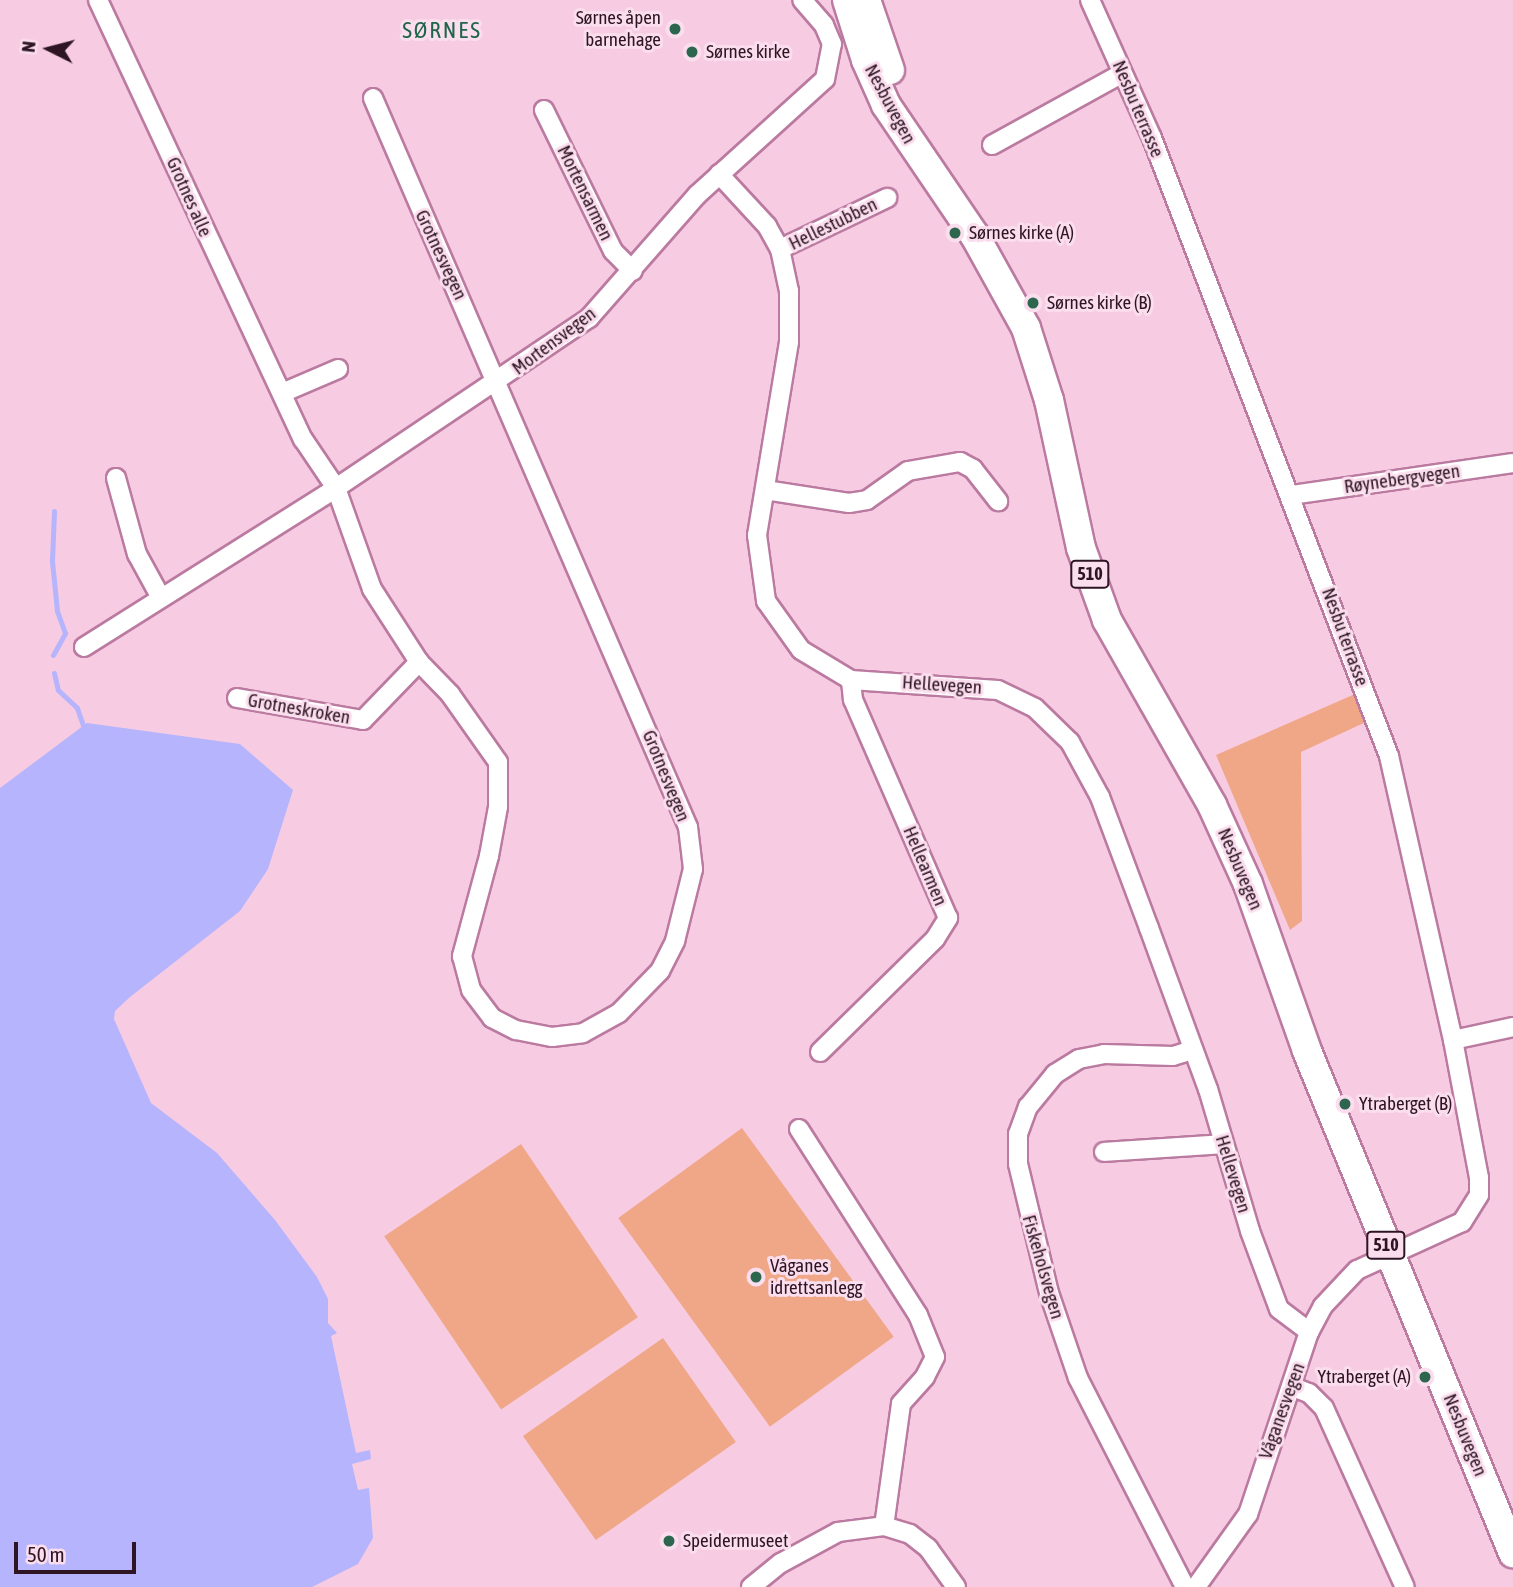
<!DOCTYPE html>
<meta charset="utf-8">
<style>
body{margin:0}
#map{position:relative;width:1513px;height:1587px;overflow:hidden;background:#f7cce3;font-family:"Asap Condensed",sans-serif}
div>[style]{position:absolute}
.green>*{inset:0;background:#f0a788;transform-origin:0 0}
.water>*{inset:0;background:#b5b4fc}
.stream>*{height:5px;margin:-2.5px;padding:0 2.5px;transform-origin:2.5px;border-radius:2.5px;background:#b5b4fc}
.roads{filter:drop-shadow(2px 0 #bb7aa0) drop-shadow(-2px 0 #bb7aa0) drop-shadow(0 2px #bb7aa0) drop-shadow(0 -2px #bb7aa0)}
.street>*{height:18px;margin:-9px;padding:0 9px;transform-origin:9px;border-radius:9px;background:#fff}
.primary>*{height:28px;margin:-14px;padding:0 14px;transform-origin:14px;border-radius:14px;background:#fff}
.dots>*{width:19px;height:19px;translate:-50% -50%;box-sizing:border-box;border:4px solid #fbdeee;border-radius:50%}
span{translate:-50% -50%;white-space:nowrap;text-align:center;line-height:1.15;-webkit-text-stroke:6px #fbdeee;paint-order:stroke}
.shield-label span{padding:2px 5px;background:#fbdeee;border:2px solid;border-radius:5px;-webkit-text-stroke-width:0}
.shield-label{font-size:18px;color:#2e1524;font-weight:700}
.poi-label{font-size:19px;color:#2e1524}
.right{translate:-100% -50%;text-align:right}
.left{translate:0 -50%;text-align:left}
.street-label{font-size:19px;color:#2e1524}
.quarter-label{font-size:23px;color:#20644a;letter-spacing:2px}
.north{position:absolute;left:14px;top:14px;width:70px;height:70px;-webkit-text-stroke:5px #fbdeee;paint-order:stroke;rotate:276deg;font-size:19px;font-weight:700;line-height:28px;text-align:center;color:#2e1524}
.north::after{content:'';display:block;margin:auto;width:24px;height:32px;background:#2e1524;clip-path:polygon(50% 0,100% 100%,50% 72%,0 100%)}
.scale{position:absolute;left:14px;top:1542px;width:122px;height:32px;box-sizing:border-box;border:4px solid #2e1524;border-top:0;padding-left:9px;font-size:21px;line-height:24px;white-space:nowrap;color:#2e1524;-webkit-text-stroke:5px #fbdeee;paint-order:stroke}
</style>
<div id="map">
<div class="green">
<div style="clip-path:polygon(1355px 694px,1366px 722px,1301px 752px,1302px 921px,1290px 930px,1216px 755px)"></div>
<div style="left:742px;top:1128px;width:258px;height:153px;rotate:54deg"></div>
<div style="left:521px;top:1144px;width:209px;height:165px;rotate:56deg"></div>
<div style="left:663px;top:1338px;width:127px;height:171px;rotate:55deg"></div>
</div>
<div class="water">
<div style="clip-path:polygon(87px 723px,240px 744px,293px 790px,268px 869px,240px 911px,130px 997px,115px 1011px,114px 1019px,151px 1103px,217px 1153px,275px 1220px,317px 1277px,328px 1299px,328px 1323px,337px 1333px,331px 1336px,356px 1453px,370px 1450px,371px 1459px,352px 1464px,358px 1490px,369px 1488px,373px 1538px,358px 1564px,312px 1587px,0 1587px,0 788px)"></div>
</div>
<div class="stream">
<div style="left:53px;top:655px;width:25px;rotate:-61deg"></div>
<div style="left:65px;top:633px;width:23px;rotate:-110deg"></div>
<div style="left:57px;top:611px;width:50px;rotate:-95.7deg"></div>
<div style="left:52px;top:561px;width:50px;rotate:-87.7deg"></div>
<div style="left:54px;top:673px;width:17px;rotate:77deg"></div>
<div style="left:58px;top:690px;width:26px;rotate:43deg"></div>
<div style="left:77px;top:708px;width:18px;rotate:71deg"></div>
</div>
<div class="roads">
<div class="street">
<div style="left:98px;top:0;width:485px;rotate:65deg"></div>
<div style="left:303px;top:439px;width:59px;rotate:56deg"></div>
<div style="left:336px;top:488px;width:107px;rotate:70.4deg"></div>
<div style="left:372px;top:589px;width:87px;rotate:57.2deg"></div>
<div style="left:419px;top:662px;width:45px;rotate:45.9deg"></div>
<div style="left:450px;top:694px;width:83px;rotate:54.8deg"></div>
<div style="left:498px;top:762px;width:45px;rotate:90deg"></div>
<div style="left:498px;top:807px;width:50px;rotate:100.4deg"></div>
<div style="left:489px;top:856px;width:104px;rotate:105.1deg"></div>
<div style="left:462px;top:956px;width:35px;rotate:75deg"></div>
<div style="left:471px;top:990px;width:35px;rotate:53deg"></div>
<div style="left:492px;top:1018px;width:27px;rotate:27deg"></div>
<div style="left:516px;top:1030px;width:37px;rotate:11deg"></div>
<div style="left:552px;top:1037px;width:31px;rotate:-7deg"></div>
<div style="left:583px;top:1033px;width:41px;rotate:-29.1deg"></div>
<div style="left:619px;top:1013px;width:59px;rotate:-45.7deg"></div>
<div style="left:660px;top:971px;width:34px;rotate:-63deg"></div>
<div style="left:675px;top:941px;width:74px;rotate:-76deg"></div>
<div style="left:693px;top:869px;width:42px;rotate:-96.8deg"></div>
<div style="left:688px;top:827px;width:794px;rotate:-113.37deg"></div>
<div style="left:1090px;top:0;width:151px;rotate:65.8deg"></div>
<div style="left:1152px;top:138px;width:662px;rotate:69.02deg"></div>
<div style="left:1389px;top:756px;width:291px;rotate:77.3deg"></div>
<div style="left:1453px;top:1040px;width:140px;rotate:79.3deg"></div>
<div style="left:1479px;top:1178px;width:17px;rotate:90deg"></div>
<div style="left:1479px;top:1195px;width:32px;rotate:122deg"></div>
<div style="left:1462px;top:1222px;width:115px;rotate:155.4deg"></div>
<div style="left:1357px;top:1270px;width:50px;rotate:133.4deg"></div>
<div style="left:1323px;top:1306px;width:30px;rotate:118deg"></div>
<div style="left:1309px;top:1332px;width:192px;rotate:108.5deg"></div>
<div style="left:1248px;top:1514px;width:90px;rotate:125.5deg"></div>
<div style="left:544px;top:110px;width:157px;rotate:63.9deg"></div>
<div style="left:613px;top:251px;width:28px;rotate:45deg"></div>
<div style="left:992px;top:145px;width:149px;rotate:-28.8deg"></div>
<div style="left:719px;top:174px;width:71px;rotate:47.3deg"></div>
<div style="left:767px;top:226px;width:26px;rotate:61deg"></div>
<div style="left:780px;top:249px;width:43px;rotate:77.9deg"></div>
<div style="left:789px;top:291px;width:51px;rotate:90deg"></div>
<div style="left:789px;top:342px;width:196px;rotate:99.4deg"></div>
<div style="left:757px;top:535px;width:67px;rotate:82.2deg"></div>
<div style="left:766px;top:601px;width:60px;rotate:54.5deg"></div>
<div style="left:801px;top:650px;width:58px;rotate:31deg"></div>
<div style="left:851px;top:680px;width:147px;rotate:3.9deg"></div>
<div style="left:998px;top:690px;width:41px;rotate:25.9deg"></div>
<div style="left:1035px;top:708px;width:49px;rotate:44.2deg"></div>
<div style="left:1070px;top:742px;width:63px;rotate:61.4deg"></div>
<div style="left:1100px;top:797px;width:140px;rotate:69.5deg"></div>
<div style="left:1149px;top:928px;width:171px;rotate:69.9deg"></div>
<div style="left:1208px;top:1089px;width:148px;rotate:73.5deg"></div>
<div style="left:1250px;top:1231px;width:83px;rotate:69.6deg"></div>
<div style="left:1279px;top:1309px;width:38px;rotate:37deg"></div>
<div style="left:780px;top:249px;width:119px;rotate:-25.5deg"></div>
<div style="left:282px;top:393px;width:61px;rotate:-23.2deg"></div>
<div style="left:116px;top:478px;width:79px;rotate:74.6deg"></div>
<div style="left:137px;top:554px;width:48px;rotate:61.3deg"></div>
<div style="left:765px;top:490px;width:85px;rotate:8.8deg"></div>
<div style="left:849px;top:503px;width:18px;rotate:-9deg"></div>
<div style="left:867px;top:500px;width:50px;rotate:-35.3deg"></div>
<div style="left:908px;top:471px;width:53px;rotate:-9.8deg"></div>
<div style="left:960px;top:462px;width:15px;rotate:28deg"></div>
<div style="left:973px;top:469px;width:41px;rotate:52deg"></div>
<div style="left:1291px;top:495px;width:224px;rotate:-8.2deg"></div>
<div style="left:84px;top:647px;width:298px;rotate:-32.2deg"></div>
<div style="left:336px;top:488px;width:305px;rotate:-33.9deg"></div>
<div style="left:589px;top:318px;width:164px;rotate:-48.7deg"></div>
<div style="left:697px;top:195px;width:173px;rotate:-42.2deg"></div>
<div style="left:825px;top:79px;width:36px;rotate:-79deg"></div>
<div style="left:832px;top:44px;width:21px;rotate:-113deg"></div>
<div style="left:824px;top:25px;width:33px;rotate:-131deg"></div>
<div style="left:237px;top:698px;width:128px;rotate:9.9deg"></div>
<div style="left:363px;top:720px;width:81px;rotate:-46deg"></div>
<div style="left:1453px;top:1040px;width:61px;rotate:-12.2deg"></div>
<div style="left:820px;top:1052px;width:161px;rotate:-44.5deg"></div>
<div style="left:935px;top:939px;width:25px;rotate:-58deg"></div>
<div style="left:948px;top:918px;width:238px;rotate:-113.5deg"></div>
<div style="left:853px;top:700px;width:20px;rotate:-96deg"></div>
<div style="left:799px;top:1129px;width:221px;rotate:57.4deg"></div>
<div style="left:918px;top:1315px;width:45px;rotate:68deg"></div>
<div style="left:935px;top:1357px;width:22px;rotate:117deg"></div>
<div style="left:925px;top:1377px;width:36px;rotate:132deg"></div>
<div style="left:901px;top:1404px;width:123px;rotate:97.9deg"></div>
<div style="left:1104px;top:1152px;width:120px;rotate:-3.8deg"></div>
<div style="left:1293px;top:1387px;width:17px;rotate:21deg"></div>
<div style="left:1309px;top:1393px;width:21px;rotate:45deg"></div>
<div style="left:1324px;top:1408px;width:196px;rotate:65.7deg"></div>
<div style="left:751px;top:1587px;width:38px;rotate:-39deg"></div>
<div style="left:781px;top:1563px;width:65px;rotate:-28.5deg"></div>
<div style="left:838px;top:1532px;width:46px;rotate:-7.4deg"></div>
<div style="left:884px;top:1526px;width:27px;rotate:17deg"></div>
<div style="left:910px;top:1534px;width:23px;rotate:38deg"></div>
<div style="left:928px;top:1548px;width:48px;rotate:54.3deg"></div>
<div style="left:1185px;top:1587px;width:235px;rotate:-117.1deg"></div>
<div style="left:1078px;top:1378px;width:90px;rotate:-108.8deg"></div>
<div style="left:1049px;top:1293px;width:133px;rotate:-103.5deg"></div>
<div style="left:1018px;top:1164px;width:30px;rotate:-90deg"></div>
<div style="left:1018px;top:1134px;width:29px;rotate:-70deg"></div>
<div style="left:1028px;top:1107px;width:43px;rotate:-50.7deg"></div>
<div style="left:1055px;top:1074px;width:28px;rotate:-32deg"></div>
<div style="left:1079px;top:1059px;width:25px;rotate:-11deg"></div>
<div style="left:1104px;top:1054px;width:69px;rotate:1.7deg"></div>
<div style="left:1173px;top:1056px;width:21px;rotate:-17deg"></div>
</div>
<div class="primary">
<div style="left:847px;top:0;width:63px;rotate:72.4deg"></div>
<div style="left:866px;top:60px;width:49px;rotate:66deg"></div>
<div style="left:886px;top:105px;width:158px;rotate:55.8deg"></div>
<div style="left:975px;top:236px;width:105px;rotate:61deg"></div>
<div style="left:1026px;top:328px;width:76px;rotate:72.3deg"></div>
<div style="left:1049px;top:400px;width:151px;rotate:77.8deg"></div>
<div style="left:1081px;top:548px;width:77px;rotate:70.1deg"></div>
<div style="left:1107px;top:620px;width:213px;rotate:60.4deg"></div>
<div style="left:1212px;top:805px;width:87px;rotate:65.5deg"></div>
<div style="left:1248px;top:884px;width:177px;rotate:70.5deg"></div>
<div style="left:1307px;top:1051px;width:543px;rotate:67.69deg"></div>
<div style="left:866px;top:0;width:74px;rotate:71.1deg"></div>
</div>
</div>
<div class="dots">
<div style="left:675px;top:29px;background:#2d664f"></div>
<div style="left:692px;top:52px;background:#2d664f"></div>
<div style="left:955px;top:233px;background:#2d664f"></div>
<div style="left:1033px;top:303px;background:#2d664f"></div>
<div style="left:1345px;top:1104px;background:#2d664f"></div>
<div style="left:756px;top:1277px;background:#2d664f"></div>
<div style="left:1425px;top:1377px;background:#2d664f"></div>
<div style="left:669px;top:1541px;background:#2d664f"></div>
</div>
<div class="shield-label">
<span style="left:1090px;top:574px">510</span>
<span style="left:1386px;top:1245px">510</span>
</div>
<div class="poi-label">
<span class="right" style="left:661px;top:29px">Sørnes åpen<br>barnehage</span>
<span class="left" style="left:706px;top:52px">Sørnes kirke</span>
<span class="left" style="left:969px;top:233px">Sørnes kirke (A)</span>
<span class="left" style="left:1047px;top:303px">Sørnes kirke (B)</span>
<span class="left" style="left:1359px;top:1104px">Ytraberget (B)</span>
<span class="left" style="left:770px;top:1277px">Våganes<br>idrettsanlegg</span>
<span class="right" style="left:1411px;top:1377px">Ytraberget (A)</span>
<span class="left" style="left:683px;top:1541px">Speidermuseet</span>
</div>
<div class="street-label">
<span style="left:890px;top:104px;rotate:62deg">Nesbuvegen</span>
<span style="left:1138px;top:109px;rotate:67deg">Nesbu terrasse</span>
<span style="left:585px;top:193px;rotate:64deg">Mortensarmen</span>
<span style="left:189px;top:197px;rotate:66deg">Grotnes alle</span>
<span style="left:833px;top:224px;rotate:-26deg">Hellestubben</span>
<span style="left:441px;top:255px;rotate:65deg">Grotnesvegen</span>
<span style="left:554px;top:341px;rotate:-37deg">Mortensvegen</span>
<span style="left:1402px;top:479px;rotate:-8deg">Røynebergvegen</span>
<span style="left:1345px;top:637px;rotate:70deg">Nesbu terrasse</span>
<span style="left:942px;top:685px;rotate:4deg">Hellevegen</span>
<span style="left:299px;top:709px;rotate:10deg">Grotneskroken</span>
<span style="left:666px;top:776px;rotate:68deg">Grotnesvegen</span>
<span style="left:925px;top:866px;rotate:67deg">Hellearmen</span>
<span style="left:1240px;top:869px;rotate:67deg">Nesbuvegen</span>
<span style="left:1233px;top:1174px;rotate:73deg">Hellevegen</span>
<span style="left:1043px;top:1267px;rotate:74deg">Fiskeholsvegen</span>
<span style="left:1282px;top:1411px;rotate:-70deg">Våganesvegen</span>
<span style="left:1465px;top:1435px;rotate:68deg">Nesbuvegen</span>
</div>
<div class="quarter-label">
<span style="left:442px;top:30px">SØRNES</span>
</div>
<div class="north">N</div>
<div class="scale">50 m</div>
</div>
